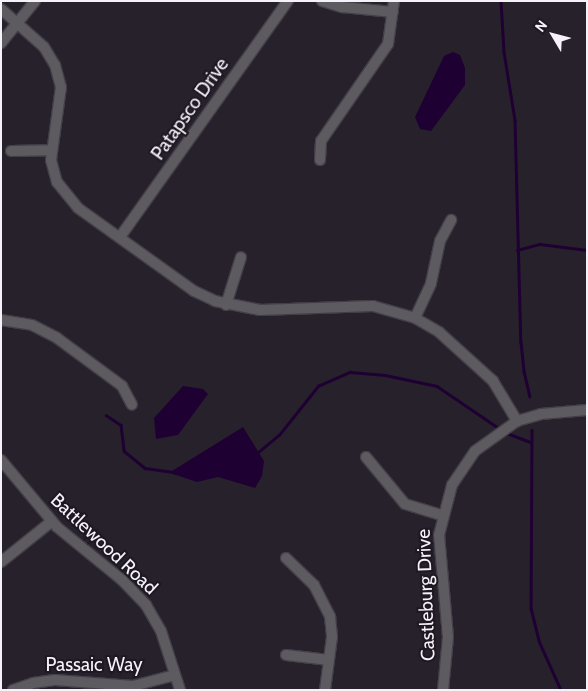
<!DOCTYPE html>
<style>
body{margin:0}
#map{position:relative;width:588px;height:691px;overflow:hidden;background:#27212c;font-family:Cabin,sans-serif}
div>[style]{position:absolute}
.water>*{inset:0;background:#1f0032}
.stream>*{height:2.5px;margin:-1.25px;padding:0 1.25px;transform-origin:1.25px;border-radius:1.25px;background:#1f0032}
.roads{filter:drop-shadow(1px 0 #443e49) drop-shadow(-1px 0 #443e49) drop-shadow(0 1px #443e49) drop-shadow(0 -1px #443e49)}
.minor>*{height:10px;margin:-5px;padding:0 5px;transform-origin:5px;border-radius:5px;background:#5d5a60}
span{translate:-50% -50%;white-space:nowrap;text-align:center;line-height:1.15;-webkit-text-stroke:4px #1d1822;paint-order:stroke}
.street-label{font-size:19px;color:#f6f2f9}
.frame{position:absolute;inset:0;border:2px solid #f6f2f9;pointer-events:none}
.north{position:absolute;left:528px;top:10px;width:50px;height:50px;-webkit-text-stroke:4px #1d1822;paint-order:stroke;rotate:307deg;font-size:14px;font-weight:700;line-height:20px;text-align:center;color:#f6f2f9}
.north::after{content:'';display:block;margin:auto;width:18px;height:22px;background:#f6f2f9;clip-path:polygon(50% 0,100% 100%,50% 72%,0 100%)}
</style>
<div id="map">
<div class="water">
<div style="clip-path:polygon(453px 52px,460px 55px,465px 68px,465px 85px,431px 131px,420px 129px,415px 117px,444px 56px)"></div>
<div style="clip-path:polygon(183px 386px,203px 389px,208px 394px,178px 435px,156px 439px,154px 418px)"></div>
<div style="clip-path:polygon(243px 427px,264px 461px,262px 476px,255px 488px,218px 477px,197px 482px,173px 474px,172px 471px)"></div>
</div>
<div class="stream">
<div style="left:501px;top:1px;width:51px;rotate:86.6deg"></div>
<div style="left:504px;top:52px;width:69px;rotate:80.8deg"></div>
<div style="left:515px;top:120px;width:222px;rotate:88.5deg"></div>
<div style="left:521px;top:342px;width:29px;rotate:84deg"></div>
<div style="left:524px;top:371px;width:26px;rotate:77deg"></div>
<div style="left:517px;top:250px;width:24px;rotate:-15deg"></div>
<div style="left:540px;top:244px;width:47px;rotate:7.3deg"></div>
<div style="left:106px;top:415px;width:18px;rotate:34deg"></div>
<div style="left:121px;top:425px;width:26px;rotate:83deg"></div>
<div style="left:124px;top:451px;width:27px;rotate:39deg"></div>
<div style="left:145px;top:468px;width:30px;rotate:8deg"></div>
<div style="left:532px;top:430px;width:178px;rotate:90.3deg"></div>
<div style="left:531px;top:608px;width:34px;rotate:76deg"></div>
<div style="left:539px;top:641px;width:54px;rotate:65.8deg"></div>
<div style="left:507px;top:433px;width:26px;rotate:21deg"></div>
<div style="left:256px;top:454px;width:30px;rotate:-40deg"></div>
<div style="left:279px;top:435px;width:63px;rotate:-51.5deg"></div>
<div style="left:318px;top:386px;width:35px;rotate:-24deg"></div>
<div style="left:350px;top:372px;width:35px;rotate:5deg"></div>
<div style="left:385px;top:375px;width:53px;rotate:11.9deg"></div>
<div style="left:437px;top:386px;width:76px;rotate:34.3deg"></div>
</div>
<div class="roads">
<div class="minor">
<div style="left:322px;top:1px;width:21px;rotate:17deg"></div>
<div style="left:342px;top:7px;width:51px;rotate:5.6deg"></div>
<div style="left:1px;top:9px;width:57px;rotate:41.5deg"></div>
<div style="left:44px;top:47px;width:21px;rotate:59deg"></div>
<div style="left:55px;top:65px;width:23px;rotate:75deg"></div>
<div style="left:61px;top:87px;width:74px;rotate:97.8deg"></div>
<div style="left:51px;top:160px;width:23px;rotate:75deg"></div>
<div style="left:57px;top:182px;width:33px;rotate:51deg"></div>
<div style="left:78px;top:208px;width:143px;rotate:35.6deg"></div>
<div style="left:194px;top:291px;width:23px;rotate:25deg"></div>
<div style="left:215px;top:301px;width:46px;rotate:11.3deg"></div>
<div style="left:260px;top:310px;width:113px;rotate:-2deg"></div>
<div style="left:373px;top:306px;width:44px;rotate:15.9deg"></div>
<div style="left:415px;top:318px;width:28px;rotate:30deg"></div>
<div style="left:439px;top:332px;width:73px;rotate:42.2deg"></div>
<div style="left:493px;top:381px;width:47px;rotate:59deg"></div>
<div style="left:1px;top:43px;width:54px;rotate:-51deg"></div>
<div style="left:11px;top:151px;width:39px;rotate:-1deg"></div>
<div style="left:320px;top:160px;width:19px;rotate:-87deg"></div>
<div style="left:321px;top:141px;width:118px;rotate:-55.4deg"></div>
<div style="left:388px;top:44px;width:43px;rotate:-82.1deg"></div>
<div style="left:120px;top:237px;width:290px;rotate:-54.6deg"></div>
<div style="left:226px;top:305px;width:50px;rotate:-72.6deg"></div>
<div style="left:415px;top:318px;width:38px;rotate:-65deg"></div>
<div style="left:431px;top:283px;width:43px;rotate:-77.9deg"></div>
<div style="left:440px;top:241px;width:24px;rotate:-62deg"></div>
<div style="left:1px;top:320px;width:31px;rotate:9deg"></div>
<div style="left:32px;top:325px;width:28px;rotate:27deg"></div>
<div style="left:57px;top:338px;width:81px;rotate:36.4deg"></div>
<div style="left:122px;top:386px;width:21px;rotate:62deg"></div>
<div style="left:366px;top:457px;width:61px;rotate:50.3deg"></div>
<div style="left:405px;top:504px;width:39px;rotate:17deg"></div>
<div style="left:1px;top:460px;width:87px;rotate:50.1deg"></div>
<div style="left:57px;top:527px;width:84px;rotate:39.2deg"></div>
<div style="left:122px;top:580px;width:35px;rotate:46deg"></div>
<div style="left:146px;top:605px;width:30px;rotate:60deg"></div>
<div style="left:161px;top:631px;width:62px;rotate:72.1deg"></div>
<div style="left:286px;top:558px;width:39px;rotate:44deg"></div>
<div style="left:314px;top:585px;width:36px;rotate:63deg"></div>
<div style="left:330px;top:617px;width:20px;rotate:84deg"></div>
<div style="left:332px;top:637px;width:53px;rotate:97.5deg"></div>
<div style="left:1px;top:562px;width:64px;rotate:-38.7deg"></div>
<div style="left:286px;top:655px;width:43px;rotate:6.6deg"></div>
<div style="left:13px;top:690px;width:21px;rotate:-19deg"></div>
<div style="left:33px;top:683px;width:22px;rotate:-8deg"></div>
<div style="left:55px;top:680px;width:78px;rotate:4.4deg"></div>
<div style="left:133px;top:686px;width:43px;rotate:-14.7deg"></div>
<div style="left:443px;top:690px;width:53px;rotate:-84.6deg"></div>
<div style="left:448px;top:637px;width:102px;rotate:-95deg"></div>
<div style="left:439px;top:535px;width:52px;rotate:-75.4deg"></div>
<div style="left:452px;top:485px;width:41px;rotate:-55.9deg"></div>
<div style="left:475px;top:451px;width:52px;rotate:-35.5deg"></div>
<div style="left:517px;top:421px;width:25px;rotate:-16deg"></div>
<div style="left:541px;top:414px;width:46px;rotate:-5deg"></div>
</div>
</div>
<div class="street-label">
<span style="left:190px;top:109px;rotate:-55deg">Patapsco Drive</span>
<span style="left:104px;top:544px;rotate:43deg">Battlewood Road</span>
<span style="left:426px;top:595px;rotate:-92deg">Castleburg Drive</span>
<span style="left:94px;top:665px">Passaic Way</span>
</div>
<div class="frame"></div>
<div class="north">N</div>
</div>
